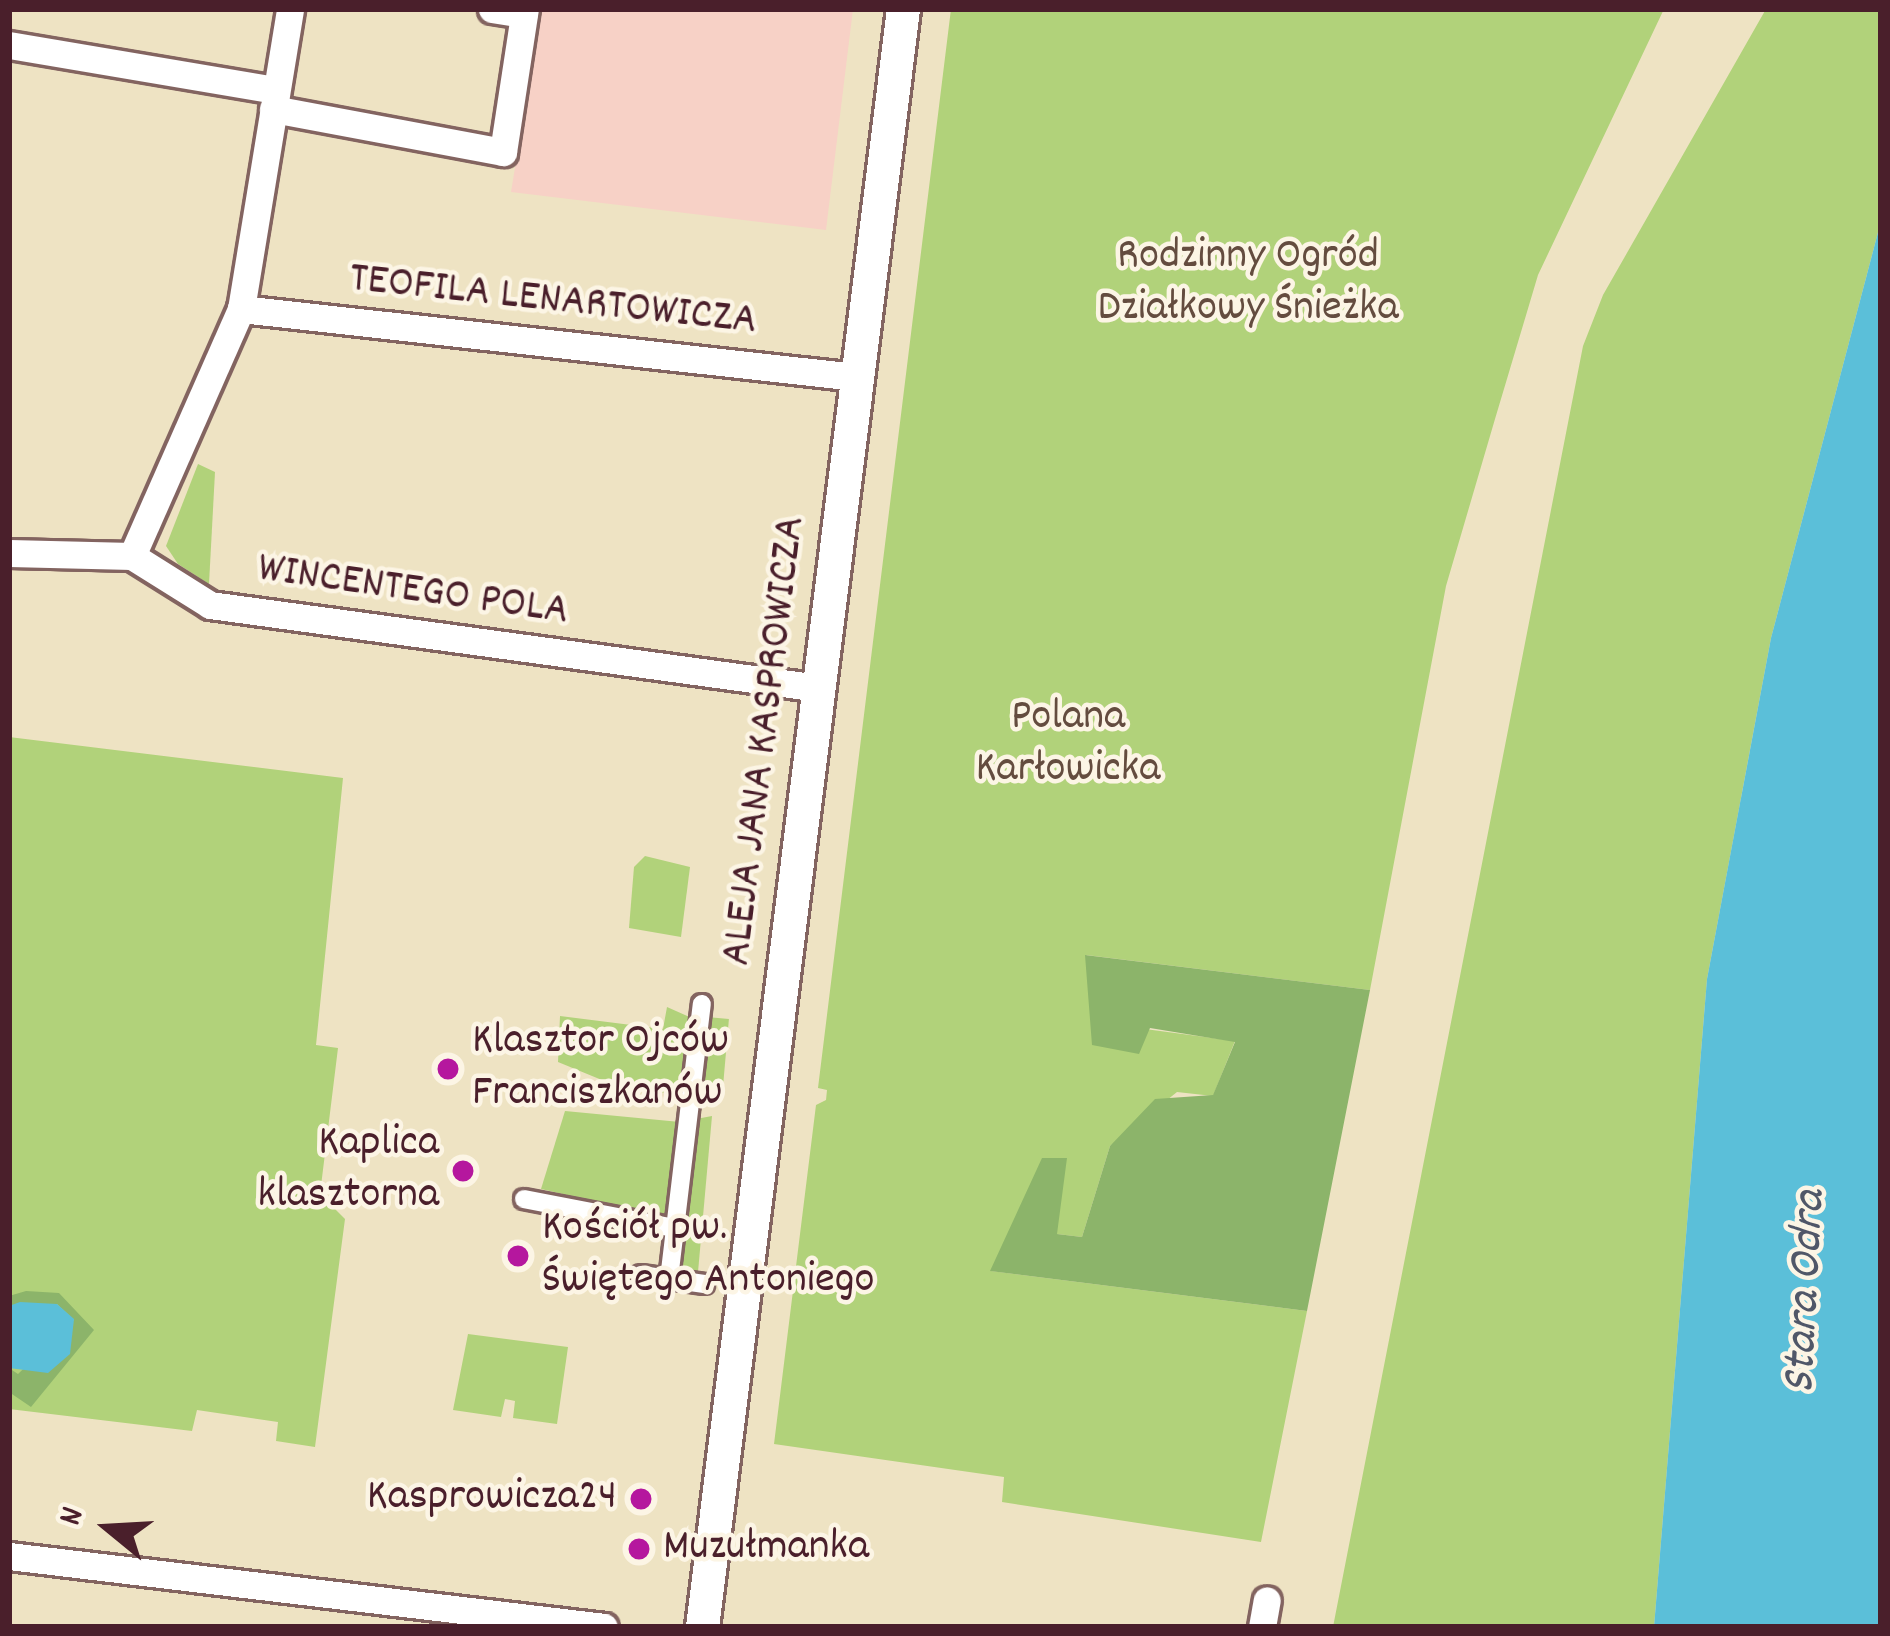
<!DOCTYPE html>
<meta charset="utf-8">
<style>
body{margin:0}
#map{position:relative;width:1890px;height:1636px;overflow:hidden;background:#eee3c3;font-family:Dekko,sans-serif}
div>[style]{position:absolute}
.built>*{inset:0;background:#f7d1c6}
.green>*{inset:0;background:#b1d27a;transform-origin:0 0}
.forest>*{inset:0;background:#8cb46a}
.water>*{inset:0;background:#5bbfd9}
.roads{filter:drop-shadow(3px 0 #836460) drop-shadow(-3px 0 #836460) drop-shadow(0 3px #836460) drop-shadow(0 -3px #836460)}
.pedestrian>*{height:18px;margin:-9px;padding:0 9px;transform-origin:9px;border-radius:9px;background:#fff}
.minor>*{height:27px;margin:-13.5px;padding:0 13.5px;transform-origin:13.5px;border-radius:13.5px;background:#fff}
.tertiary>*{height:33px;margin:-16.5px;padding:0 16.5px;transform-origin:16.5px;border-radius:16.5px;background:#fff}
.dots>*{width:33px;height:33px;translate:-50% -50%;box-sizing:border-box;border:6px solid #fcf5e5;border-radius:50%}
span{translate:-50% -50%;white-space:nowrap;text-align:center;line-height:1.15;-webkit-text-stroke:9px #fcf5e5;paint-order:stroke}
.park-label{font-size:45px;color:#644c3f}
.street-label{font-size:45px;color:#4a1f2b}
.poi-label{font-size:45px;color:#4a1f2b}
.left{translate:0 -50%;text-align:left}
.right{translate:-100% -50%;text-align:right}
.water-label{font-size:48px;color:#505768;font-style:italic}
.frame{position:absolute;inset:0;border:12px solid #4a1f2b;pointer-events:none}
.north{position:absolute;left:48px;top:1468px;width:120px;height:120px;-webkit-text-stroke:9px #fcf5e5;paint-order:stroke;rotate:288deg;font-size:33px;font-weight:700;line-height:48px;text-align:center;color:#4a1f2b}
.north::after{content:'';display:block;margin:auto;width:42px;height:54px;background:#4a1f2b;clip-path:polygon(50% 0,100% 100%,50% 72%,0 100%)}
</style>
<div id="map">
<div class="built">
<div style="clip-path:polygon(541px 9px,853px 9px,826px 230px,511px 192px)"></div>
</div>
<div class="green">
<div style="clip-path:polygon(951px 9px,1664px 9px,1538px 275px,1495px 419px,1446px 586px,1370px 990px,1086px 955px,1145px 1029px,1235px 1041px,1213px 1096px,1177px 1092px,1110px 1146px,1082px 1237px,1057px 1234px,991px 1271px,1307px 1311px,1261px 1542px,1002px 1502px,1004px 1477px,774px 1444px,816px 1105px,826px 1100px,827px 1090px,818px 1088px)"></div>
<div style="clip-path:polygon(1766px 9px,1881px 9px,1881px 221px,1771px 638px,1707px 979px,1654px 1627px,1333px 1627px,1583px 346px,1603px 295px)"></div>
<div style="clip-path:polygon(198px 464px,215px 472px,209px 584px,178px 564px,166px 546px)"></div>
<div style="clip-path:polygon(9px 737px,343px 778px,316px 1045px,338px 1048px,320px 1194px,345px 1219px,315px 1447px,276px 1441px,278px 1422px,197px 1410px,192px 1431px,9px 1409px)"></div>
<div style="clip-path:polygon(645px 856px,690px 867px,681px 937px,629px 928px,634px 867px)"></div>
<div style="clip-path:polygon(667px 1007px,694px 1019px,680px 1095px,614px 1085px,558px 1062px,560px 1016px,663px 1029px)"></div>
<div style="left:707px;top:1017px;width:22px;height:82px;rotate:5deg"></div>
<div style="clip-path:polygon(565px 1111px,680px 1122px,667px 1218px,541px 1189px)"></div>
<div style="clip-path:polygon(712px 1116px,698px 1272px,677px 1269px,696px 1119px)"></div>
<div style="clip-path:polygon(468px 1334px,568px 1347px,557px 1424px,513px 1418px,515px 1401px,505px 1399px,501px 1417px,453px 1410px)"></div>
</div>
<div class="forest">
<div style="clip-path:polygon(1085px 955px,1370px 990px,1307px 1311px,990px 1271px,1042px 1158px,1067px 1158px,1057px 1234px,1082px 1237px,1110px 1146px,1155px 1099px,1213px 1095px,1235px 1042px,1150px 1028px,1139px 1054px,1092px 1045px)"></div>
<div style="clip-path:polygon(26px 1291px,59px 1293px,94px 1330px,31px 1407px,9px 1392px,9px 1368px,18px 1374px,74px 1320px,57px 1304px,9px 1306px,9px 1296px)"></div>
</div>
<div class="water">
<div style="clip-path:polygon(1881px 221px,1881px 1627px,1654px 1627px,1707px 979px,1771px 638px)"></div>
<div style="clip-path:polygon(20px 1302px,57px 1304px,74px 1319px,70px 1354px,48px 1373px,9px 1368px,9px 1306px)"></div>
</div>
<div class="roads">
<div class="pedestrian">
<div style="left:524px;top:1199px;width:154px;rotate:10.9deg"></div>
<div style="left:641px;top:1275px;width:64px;rotate:8.1deg"></div>
<div style="left:669px;top:1279px;width:277px;rotate:-83.2deg"></div>
</div>
<div class="minor">
<div style="left:492px;top:9px;width:32px;rotate:9deg"></div>
<div style="left:9px;top:45px;width:270px;rotate:9.6deg"></div>
<div style="left:273px;top:109px;width:234px;rotate:10.6deg"></div>
<div style="left:503px;top:152px;width:145px;rotate:-81.3deg"></div>
<div style="left:241px;top:309px;width:619px;rotate:6.31deg"></div>
<div style="left:9px;top:553px;width:123px;rotate:1.4deg"></div>
<div style="left:132px;top:556px;width:92px;rotate:32.1deg"></div>
<div style="left:210px;top:605px;width:615px;rotate:7.76deg"></div>
<div style="left:132px;top:556px;width:270px;rotate:-66.2deg"></div>
<div style="left:241px;top:309px;width:304px;rotate:-80.7deg"></div>
<div style="left:9px;top:1556px;width:599px;rotate:6.8deg"></div>
<div style="left:1262px;top:1627px;width:27px;rotate:-80deg"></div>
</div>
<div class="tertiary">
<div style="left:702px;top:1627px;width:1630px;rotate:-82.92deg"></div>
</div>
</div>
<div class="dots">
<div style="left:448px;top:1069px;background:#b5179e"></div>
<div style="left:463px;top:1171px;background:#b5179e"></div>
<div style="left:518px;top:1256px;background:#b5179e"></div>
<div style="left:641px;top:1499px;background:#b5179e"></div>
<div style="left:639px;top:1549px;background:#b5179e"></div>
</div>
<div class="park-label">
<span style="left:1248px;top:284px">Rodzinny Ogród<br>Działkowy Śnieżka</span>
<span style="left:1068px;top:745px">Polana<br>Karłowicka</span>
</div>
<div class="street-label">
<span style="left:553px;top:302px;rotate:6deg">TEOFILA LENARTOWICZA</span>
<span style="left:413px;top:592px;rotate:8deg">WINCENTEGO POLA</span>
<span style="left:766px;top:741px;rotate:-83deg">ALEJA JANA KASPROWICZA</span>
</div>
<div class="poi-label">
<span class="left" style="left:472px;top:1069px">Klasztor Ojców<br>Franciszkanów</span>
<span class="right" style="left:439px;top:1171px">Kaplica<br>klasztorna</span>
<span class="left" style="left:542px;top:1256px">Kościół pw.<br>Świętego Antoniego</span>
<span class="right" style="left:617px;top:1499px">Kasprowicza24</span>
<span class="left" style="left:663px;top:1549px">Muzułmanka</span>
</div>
<div class="water-label">
<span style="left:1807px;top:1292px;rotate:-87deg">Stara Odra</span>
</div>
<div class="frame"></div>
<div class="north">N</div>
</div>
